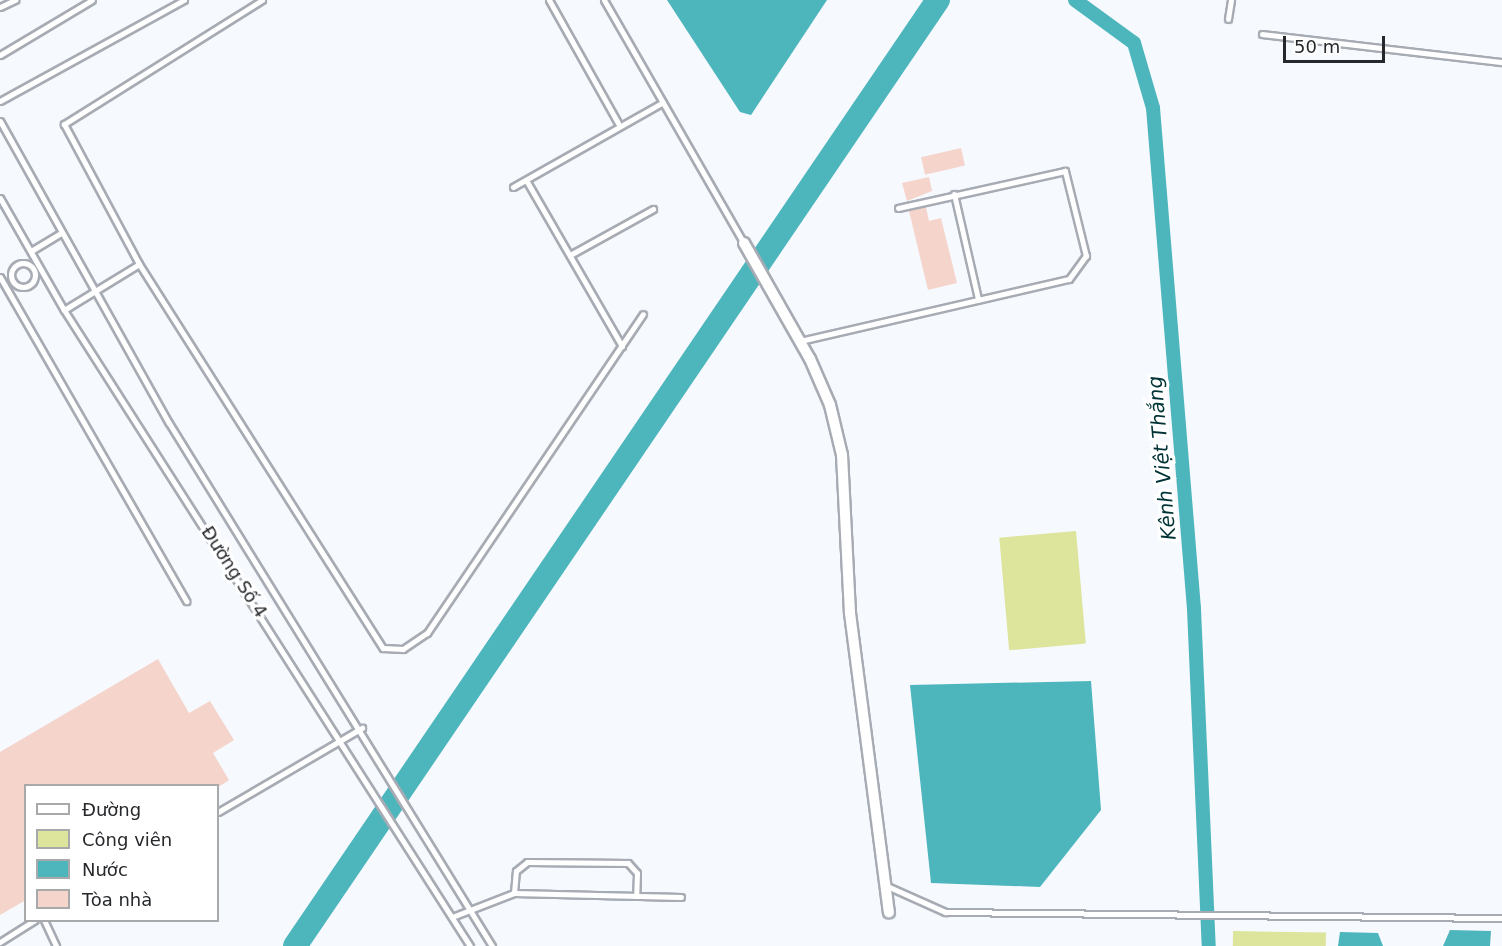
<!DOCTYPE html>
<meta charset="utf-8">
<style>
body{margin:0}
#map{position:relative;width:1502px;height:946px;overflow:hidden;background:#f6f9fe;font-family:"DejaVu Sans",sans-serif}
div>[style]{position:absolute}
.green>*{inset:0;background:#dde49b;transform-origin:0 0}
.water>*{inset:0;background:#4db6bd}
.canal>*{height:14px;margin:-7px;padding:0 7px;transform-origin:7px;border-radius:7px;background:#4db6bd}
.river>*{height:24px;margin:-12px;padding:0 12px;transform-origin:12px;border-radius:12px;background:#4db6bd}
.building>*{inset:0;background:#f5d4cc;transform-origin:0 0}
.roads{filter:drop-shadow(2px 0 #a7abb3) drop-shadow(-2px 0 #a7abb3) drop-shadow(0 2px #a7abb3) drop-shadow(0 -2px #a7abb3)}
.lane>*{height:5px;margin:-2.5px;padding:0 2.5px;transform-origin:2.5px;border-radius:2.5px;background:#fff}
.lane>.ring{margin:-2.5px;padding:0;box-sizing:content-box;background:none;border:5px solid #fff;border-radius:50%}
.street>*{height:10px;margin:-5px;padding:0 5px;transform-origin:5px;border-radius:5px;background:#fff}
span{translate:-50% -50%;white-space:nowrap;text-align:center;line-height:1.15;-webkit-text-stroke:6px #fff;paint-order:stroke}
.street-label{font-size:18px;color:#26282b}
.water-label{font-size:20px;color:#003336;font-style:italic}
.legend{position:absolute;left:24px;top:784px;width:195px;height:138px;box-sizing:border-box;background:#fff;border:2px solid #a8a9aa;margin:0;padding:8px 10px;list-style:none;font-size:18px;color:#26282b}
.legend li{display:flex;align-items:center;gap:12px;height:30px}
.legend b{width:30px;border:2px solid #a8a9aa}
.scale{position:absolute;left:1283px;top:36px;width:102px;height:27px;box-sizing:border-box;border:3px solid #26282b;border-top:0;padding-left:8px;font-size:18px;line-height:21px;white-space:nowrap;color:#26282b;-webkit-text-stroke:4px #fff;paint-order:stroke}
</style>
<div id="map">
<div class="green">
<div style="left:1076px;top:531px;width:113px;height:77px;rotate:85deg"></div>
<div style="left:1233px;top:931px;width:93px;height:15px;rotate:1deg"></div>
</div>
<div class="water">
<div style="clip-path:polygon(667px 0,827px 0,751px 115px,740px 112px)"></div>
<div style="clip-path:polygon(1091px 681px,1101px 810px,1040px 887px,931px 883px,910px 685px)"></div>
<div style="clip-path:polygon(1450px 930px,1491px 931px,1490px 946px,1443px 946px)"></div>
<div style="clip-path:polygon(1340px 932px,1378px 933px,1383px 946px,1338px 946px)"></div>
</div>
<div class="canal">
<div style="left:1075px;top:0;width:73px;rotate:36.1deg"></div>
<div style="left:1134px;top:43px;width:68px;rotate:73.7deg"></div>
<div style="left:1153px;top:108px;width:503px;rotate:85.32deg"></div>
<div style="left:1194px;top:609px;width:337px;rotate:87.5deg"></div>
</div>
<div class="river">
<div style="left:295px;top:946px;width:1144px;rotate:-55.8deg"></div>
</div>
<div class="building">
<div style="left:961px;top:148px;width:18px;height:41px;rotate:77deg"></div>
<div style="clip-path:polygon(929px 177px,932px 191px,907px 201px,902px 183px)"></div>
<div style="clip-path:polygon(926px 207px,929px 221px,941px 218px,957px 283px,928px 290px,909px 211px)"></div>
<div style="clip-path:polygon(158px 659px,189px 713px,210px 701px,234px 740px,213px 753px,229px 780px,220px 786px,26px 786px,26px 900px,0 915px,0 752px)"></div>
</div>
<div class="roads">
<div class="lane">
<div style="left:262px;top:0;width:234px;rotate:147.9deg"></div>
<div style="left:64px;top:124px;width:159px;rotate:61.8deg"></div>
<div style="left:139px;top:264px;width:455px;rotate:57.6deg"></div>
<div style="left:383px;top:648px;width:20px;rotate:3deg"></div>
<div style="left:403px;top:649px;width:29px;rotate:-34deg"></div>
<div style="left:427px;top:633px;width:385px;rotate:-55.9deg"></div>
<div style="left:549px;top:0;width:141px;rotate:60.7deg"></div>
<div style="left:604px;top:0;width:280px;rotate:60.1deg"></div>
<div style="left:0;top:7px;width:17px;rotate:-25deg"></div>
<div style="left:1228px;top:19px;width:19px;rotate:-81deg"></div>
<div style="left:1262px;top:34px;width:242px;rotate:6.7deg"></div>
<div style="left:0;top:55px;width:107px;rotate:-30.9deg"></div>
<div style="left:0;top:101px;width:210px;rotate:-28.8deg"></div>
<div style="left:0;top:121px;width:346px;rotate:60.8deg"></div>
<div style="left:169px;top:423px;width:615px;rotate:58.3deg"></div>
<div style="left:526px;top:180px;width:192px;rotate:60deg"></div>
<div style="left:513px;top:187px;width:172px;rotate:-29.5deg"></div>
<div style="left:954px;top:194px;width:108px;rotate:77.1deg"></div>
<div style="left:0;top:198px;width:129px;rotate:60.3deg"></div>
<div style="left:64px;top:310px;width:755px;rotate:57.45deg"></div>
<div style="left:31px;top:251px;width:33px;rotate:-31deg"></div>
<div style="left:570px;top:255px;width:95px;rotate:-29deg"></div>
<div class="ring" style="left:11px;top:263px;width:19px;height:19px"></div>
<div style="left:0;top:277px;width:374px;rotate:60.1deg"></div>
<div style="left:64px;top:310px;width:88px;rotate:-31.5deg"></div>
<div style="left:800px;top:341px;width:276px;rotate:-13deg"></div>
<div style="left:1069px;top:279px;width:29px;rotate:-54deg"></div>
<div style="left:1086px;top:256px;width:88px;rotate:-103.9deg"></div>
<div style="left:1065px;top:171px;width:171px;rotate:167.5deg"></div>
<div style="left:218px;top:812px;width:167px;rotate:-30.3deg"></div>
<div style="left:887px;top:886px;width:64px;rotate:24.1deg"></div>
<div style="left:945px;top:912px;width:557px;rotate:0.62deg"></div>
<div style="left:514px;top:893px;width:22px;rotate:-85deg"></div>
<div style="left:516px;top:871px;width:14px;rotate:-39deg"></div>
<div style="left:527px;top:862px;width:101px;rotate:0.6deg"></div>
<div style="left:628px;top:863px;width:13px;rotate:48deg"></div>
<div style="left:637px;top:873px;width:23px;rotate:92deg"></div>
<div style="left:452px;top:917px;width:66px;rotate:-21.2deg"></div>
<div style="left:514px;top:893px;width:167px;rotate:1.4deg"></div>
<div style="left:44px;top:920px;width:29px;rotate:65deg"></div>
<div style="left:0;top:942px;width:41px;rotate:-32.2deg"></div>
</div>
<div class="street">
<div style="left:744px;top:243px;width:133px;rotate:60.4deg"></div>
<div style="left:810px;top:359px;width:50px;rotate:66.5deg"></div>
<div style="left:830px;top:405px;width:51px;rotate:76.5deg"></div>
<div style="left:842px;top:455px;width:158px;rotate:87.1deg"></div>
<div style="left:850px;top:613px;width:302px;rotate:82.6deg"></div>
</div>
</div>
<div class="street-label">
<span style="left:234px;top:572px;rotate:57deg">Đường Số 4</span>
</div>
<div class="water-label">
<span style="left:1162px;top:458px;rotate:-95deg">Kênh Việt Thắng</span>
</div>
<ul class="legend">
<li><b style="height:8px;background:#fff"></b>Đường</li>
<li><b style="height:16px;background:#dde49b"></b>Công viên</li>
<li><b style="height:16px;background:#4db6bd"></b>Nước</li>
<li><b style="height:16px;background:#f5d4cc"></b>Tòa nhà</li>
</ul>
<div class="scale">50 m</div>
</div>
